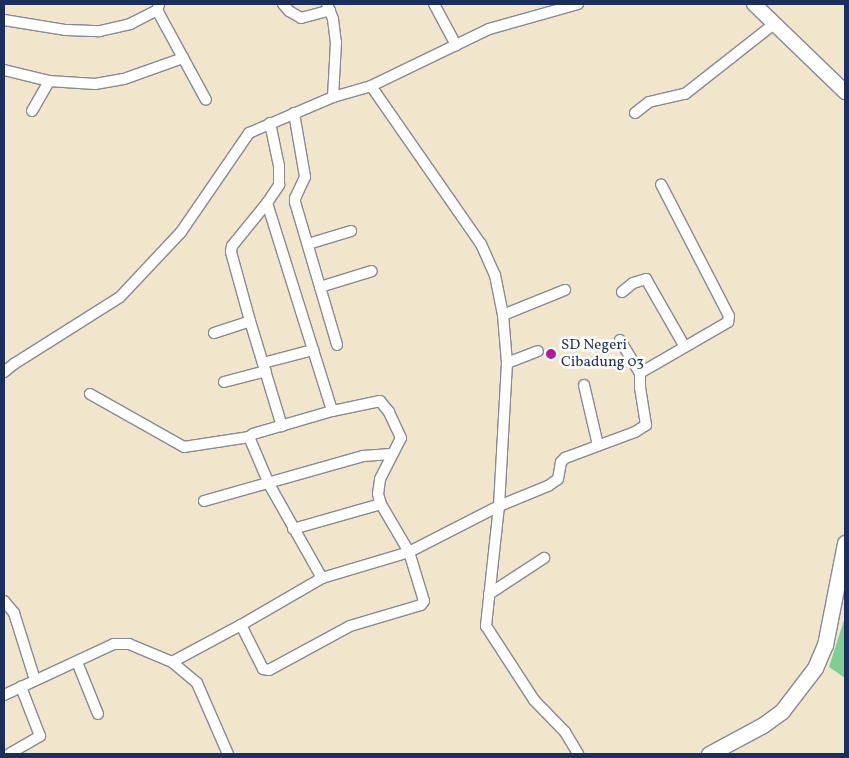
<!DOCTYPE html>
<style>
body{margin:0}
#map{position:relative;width:849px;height:758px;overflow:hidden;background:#f1e6cb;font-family:Vollkorn,serif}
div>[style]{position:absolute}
.green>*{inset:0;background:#7ed092}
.roads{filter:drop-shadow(1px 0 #868a94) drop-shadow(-1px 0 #868a94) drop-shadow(0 1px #868a94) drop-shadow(0 -1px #868a94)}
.street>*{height:10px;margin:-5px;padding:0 5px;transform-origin:5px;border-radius:5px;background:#fff}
.secondary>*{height:14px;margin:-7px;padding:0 7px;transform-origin:7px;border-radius:7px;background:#fff}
.primary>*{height:15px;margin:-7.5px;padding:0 7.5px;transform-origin:7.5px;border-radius:7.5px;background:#fff}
.dots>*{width:14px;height:14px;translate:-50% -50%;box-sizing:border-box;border:2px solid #fff;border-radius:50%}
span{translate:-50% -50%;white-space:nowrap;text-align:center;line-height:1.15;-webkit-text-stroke:5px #fff;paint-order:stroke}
.poi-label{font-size:15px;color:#1b2f5e}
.left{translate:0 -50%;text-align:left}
.frame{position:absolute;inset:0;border:5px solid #1b2f5e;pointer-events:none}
</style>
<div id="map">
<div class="green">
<div style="clip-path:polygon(845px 617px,845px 678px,829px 667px)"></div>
</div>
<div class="roads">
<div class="street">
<div style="left:283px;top:4px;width:9px;rotate:49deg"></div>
<div style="left:289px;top:11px;width:14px;rotate:30deg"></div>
<div style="left:301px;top:18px;width:30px;rotate:-15deg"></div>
<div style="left:327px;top:4px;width:16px;rotate:68deg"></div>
<div style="left:333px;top:19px;width:23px;rotate:83deg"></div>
<div style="left:336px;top:42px;width:55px;rotate:93.1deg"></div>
<div style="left:434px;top:4px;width:47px;rotate:61.8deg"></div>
<div style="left:578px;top:4px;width:92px;rotate:164.3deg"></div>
<div style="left:489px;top:29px;width:131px;rotate:154.2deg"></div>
<div style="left:371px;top:86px;width:193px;rotate:55.2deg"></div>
<div style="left:481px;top:244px;width:34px;rotate:66deg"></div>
<div style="left:495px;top:275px;width:41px;rotate:78.7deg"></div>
<div style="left:503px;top:315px;width:48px;rotate:85.2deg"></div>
<div style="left:507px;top:363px;width:143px;rotate:93.2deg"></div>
<div style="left:499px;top:506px;width:121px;rotate:96.2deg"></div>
<div style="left:486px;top:626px;width:88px;rotate:57deg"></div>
<div style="left:534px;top:700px;width:45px;rotate:45.9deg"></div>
<div style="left:565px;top:732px;width:26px;rotate:59deg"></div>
<div style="left:159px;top:5px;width:5px;rotate:112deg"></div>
<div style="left:157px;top:10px;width:102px;rotate:61.4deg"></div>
<div style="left:4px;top:20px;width:63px;rotate:9.2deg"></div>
<div style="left:66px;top:30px;width:34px;rotate:2deg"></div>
<div style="left:100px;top:31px;width:31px;rotate:-13deg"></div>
<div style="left:130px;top:24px;width:30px;rotate:-27deg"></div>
<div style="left:4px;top:70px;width:46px;rotate:13.7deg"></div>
<div style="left:49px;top:81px;width:46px;rotate:3.7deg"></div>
<div style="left:95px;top:84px;width:29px;rotate:-10deg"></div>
<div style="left:124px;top:79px;width:63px;rotate:-19.6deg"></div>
<div style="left:32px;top:111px;width:34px;rotate:-60deg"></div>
<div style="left:294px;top:113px;width:65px;rotate:80.2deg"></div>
<div style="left:305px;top:177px;width:23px;rotate:115deg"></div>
<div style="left:295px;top:198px;width:4px;rotate:90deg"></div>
<div style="left:295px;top:202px;width:149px;rotate:73.6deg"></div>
<div style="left:635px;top:113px;width:18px;rotate:-38deg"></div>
<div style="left:649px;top:102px;width:37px;rotate:-13deg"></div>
<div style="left:685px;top:94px;width:113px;rotate:-38.2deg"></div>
<div style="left:267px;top:203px;width:22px;rotate:-56deg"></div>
<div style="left:279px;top:185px;width:19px;rotate:-90deg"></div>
<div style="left:279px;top:166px;width:44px;rotate:-101.8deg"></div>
<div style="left:308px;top:244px;width:45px;rotate:-16.8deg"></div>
<div style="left:320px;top:287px;width:54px;rotate:-17.1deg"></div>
<div style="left:622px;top:292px;width:14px;rotate:-39deg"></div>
<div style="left:633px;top:283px;width:14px;rotate:-17deg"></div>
<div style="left:646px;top:279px;width:78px;rotate:60.2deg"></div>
<div style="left:503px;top:315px;width:67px;rotate:-22deg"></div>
<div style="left:250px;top:321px;width:72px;rotate:-105.4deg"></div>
<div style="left:231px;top:252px;width:6px;rotate:-81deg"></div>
<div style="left:232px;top:246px;width:55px;rotate:-50.9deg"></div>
<div style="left:267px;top:203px;width:218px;rotate:72.6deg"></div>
<div style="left:214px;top:333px;width:38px;rotate:-18deg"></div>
<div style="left:250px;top:321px;width:110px;rotate:73.1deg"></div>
<div style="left:620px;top:340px;width:39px;rotate:59deg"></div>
<div style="left:263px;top:363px;width:52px;rotate:-14.6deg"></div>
<div style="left:507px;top:363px;width:33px;rotate:-21deg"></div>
<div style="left:4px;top:372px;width:13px;rotate:-39deg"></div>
<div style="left:14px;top:364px;width:125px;rotate:-32.3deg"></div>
<div style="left:120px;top:297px;width:89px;rotate:-46.8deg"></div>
<div style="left:181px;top:232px;width:120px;rotate:-55.5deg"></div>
<div style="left:249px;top:133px;width:91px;rotate:-23.2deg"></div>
<div style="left:333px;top:97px;width:40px;rotate:-16deg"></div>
<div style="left:224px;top:382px;width:43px;rotate:-14.7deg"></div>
<div style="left:584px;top:385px;width:62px;rotate:76.9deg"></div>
<div style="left:90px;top:394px;width:108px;rotate:29.4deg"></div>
<div style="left:184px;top:447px;width:66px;rotate:-8.7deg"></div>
<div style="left:204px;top:501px;width:165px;rotate:-15.8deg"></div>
<div style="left:363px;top:456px;width:29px;rotate:-4deg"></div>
<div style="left:293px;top:529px;width:91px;rotate:-15.9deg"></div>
<div style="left:489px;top:594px;width:66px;rotate:-33.2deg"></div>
<div style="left:4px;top:601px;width:16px;rotate:50deg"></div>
<div style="left:14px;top:613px;width:70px;rotate:72.6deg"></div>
<div style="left:241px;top:625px;width:49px;rotate:63.4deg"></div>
<div style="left:263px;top:669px;width:6px;rotate:9deg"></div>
<div style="left:269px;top:670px;width:92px;rotate:-28.5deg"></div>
<div style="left:350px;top:626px;width:74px;rotate:-16.5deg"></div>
<div style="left:421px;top:605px;width:5px;rotate:-53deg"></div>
<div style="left:424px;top:601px;width:51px;rotate:-107deg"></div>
<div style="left:409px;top:552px;width:56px;rotate:-120.3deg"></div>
<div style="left:381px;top:504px;width:10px;rotate:-107deg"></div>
<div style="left:378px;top:494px;width:15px;rotate:-82deg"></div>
<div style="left:380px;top:479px;width:46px;rotate:-62.9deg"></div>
<div style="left:401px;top:438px;width:29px;rotate:-115deg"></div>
<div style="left:389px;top:412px;width:14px;rotate:-129deg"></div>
<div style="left:380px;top:401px;width:49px;rotate:168.2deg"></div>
<div style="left:332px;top:411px;width:82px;rotate:163.8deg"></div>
<div style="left:253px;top:434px;width:5px;rotate:143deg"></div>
<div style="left:249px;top:437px;width:51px;rotate:66.9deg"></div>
<div style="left:269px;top:484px;width:108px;rotate:60.6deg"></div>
<div style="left:77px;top:662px;width:56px;rotate:68deg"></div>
<div style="left:172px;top:662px;width:78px;rotate:-28.2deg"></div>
<div style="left:241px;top:625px;width:94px;rotate:-30.1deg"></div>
<div style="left:322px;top:578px;width:91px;rotate:-16.6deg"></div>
<div style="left:409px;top:552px;width:101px;rotate:-27.1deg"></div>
<div style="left:499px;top:506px;width:53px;rotate:-22.2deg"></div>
<div style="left:548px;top:486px;width:12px;rotate:-35deg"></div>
<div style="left:558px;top:479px;width:17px;rotate:-80deg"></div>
<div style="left:561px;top:462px;width:6px;rotate:-45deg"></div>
<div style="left:565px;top:458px;width:75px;rotate:-20.4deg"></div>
<div style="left:635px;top:432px;width:13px;rotate:-32deg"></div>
<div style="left:646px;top:425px;width:37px;rotate:-99deg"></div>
<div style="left:640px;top:388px;width:15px;rotate:-90deg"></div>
<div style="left:640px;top:373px;width:102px;rotate:-30.1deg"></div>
<div style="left:728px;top:322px;width:6px;rotate:-81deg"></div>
<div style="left:729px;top:316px;width:148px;rotate:-117.3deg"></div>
<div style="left:4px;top:695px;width:121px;rotate:-24.9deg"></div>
<div style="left:114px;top:644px;width:15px"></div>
<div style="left:129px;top:644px;width:47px;rotate:22.7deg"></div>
<div style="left:172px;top:662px;width:33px;rotate:40deg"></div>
<div style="left:197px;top:683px;width:77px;rotate:66.4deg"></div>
<div style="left:9px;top:754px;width:36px;rotate:-30deg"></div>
<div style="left:40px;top:736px;width:53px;rotate:-111.2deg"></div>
</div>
<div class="secondary">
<div style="left:754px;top:4px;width:127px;rotate:44deg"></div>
</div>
<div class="primary">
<div style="left:709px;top:754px;width:61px;rotate:-28.2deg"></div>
<div style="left:763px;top:725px;width:24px;rotate:-36deg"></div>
<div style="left:782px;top:711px;width:54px;rotate:-52.5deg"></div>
<div style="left:815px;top:668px;width:25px;rotate:-67deg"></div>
<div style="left:825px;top:645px;width:104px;rotate:-78.9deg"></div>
</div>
</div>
<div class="dots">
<div style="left:551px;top:354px;background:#b5179e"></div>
</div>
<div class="poi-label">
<span class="left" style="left:561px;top:354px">SD Negeri<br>Cibadung 03</span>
</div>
<div class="frame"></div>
</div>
